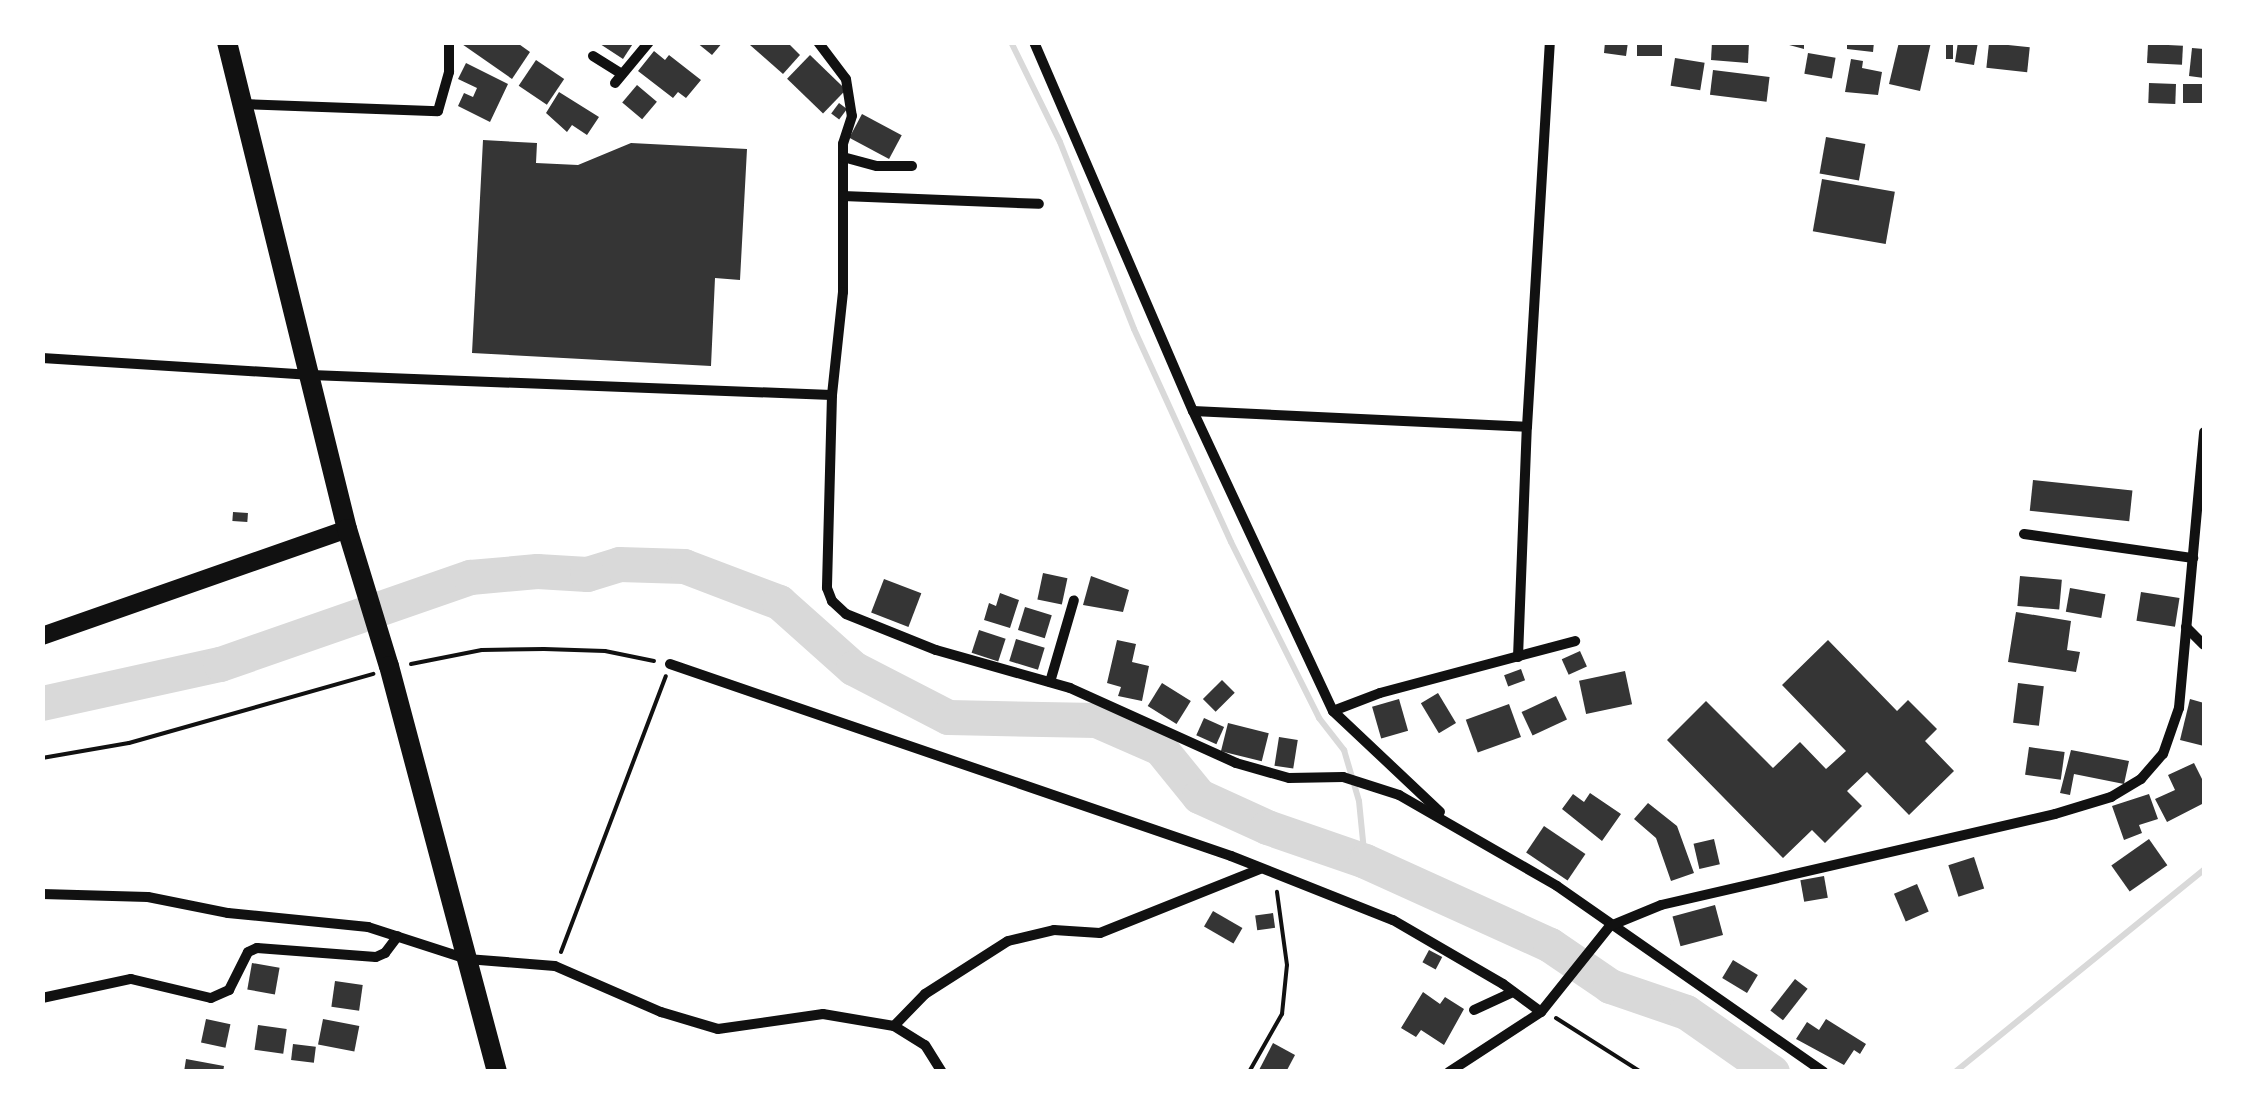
<!DOCTYPE html>
<style>
body{margin:0}
#map{position:relative;width:2247px;height:1114px;overflow:hidden;background:#fff;font-family:"Golos Text",sans-serif}
div>[style]{position:absolute}
.stream>*{height:6px;margin:-3px;padding:0 3px;transform-origin:3px;border-radius:3px;background:#d9d9d9}
.river>*{height:35px;margin:-17.5px;padding:0 17.5px;transform-origin:17.5px;border-radius:17.5px;background:#d9d9d9}
.building>*{inset:0;background:#353535;transform-origin:0 0}
.path>*{height:4px;margin:-2px;padding:0 2px;transform-origin:2px;border-radius:2px;background:#111}
.minor>*{height:10px;margin:-5px;padding:0 5px;transform-origin:5px;border-radius:5px;background:#111}
.secondary>*{height:18px;margin:-9px;padding:0 9px;transform-origin:9px;border-radius:9px;background:#111}
.trunk>*{height:20px;margin:-10px;padding:0 10px;transform-origin:10px;border-radius:10px;background:#111}
span{translate:-50% -50%;white-space:nowrap;text-align:center;line-height:1.15;-webkit-text-stroke:8px #fff;paint-order:stroke}
.frame{position:absolute;inset:0;border:45px solid #fff;pointer-events:none}
</style>
<div id="map">
<div class="stream">
<div style="left:1011px;top:42px;width:111px;rotate:63.9deg"></div>
<div style="left:1060px;top:142px;width:201px;rotate:68.4deg"></div>
<div style="left:1134px;top:329px;width:234px;rotate:65.5deg"></div>
<div style="left:1231px;top:542px;width:197px;rotate:63.4deg"></div>
<div style="left:1319px;top:718px;width:41px;rotate:52deg"></div>
<div style="left:1344px;top:750px;width:53px;rotate:73.6deg"></div>
<div style="left:1359px;top:801px;width:60px;rotate:84.3deg"></div>
<div style="left:1955px;top:1072px;width:321px;rotate:-39.1deg"></div>
</div>
<div class="river">
<div style="left:42px;top:703px;width:182px;rotate:-12.4deg"></div>
<div style="left:220px;top:664px;width:265px;rotate:-19.2deg"></div>
<div style="left:470px;top:577px;width:67px;rotate:-5.1deg"></div>
<div style="left:537px;top:571px;width:50px;rotate:3.4deg"></div>
<div style="left:587px;top:574px;width:34px;rotate:-17deg"></div>
<div style="left:619px;top:564px;width:65px;rotate:1.8deg"></div>
<div style="left:684px;top:566px;width:102px;rotate:20.8deg"></div>
<div style="left:779px;top:602px;width:99px;rotate:41.7deg"></div>
<div style="left:853px;top:668px;width:107px;rotate:27.3deg"></div>
<div style="left:948px;top:717px;width:148px;rotate:1.2deg"></div>
<div style="left:1096px;top:720px;width:70px;rotate:23.6deg"></div>
<div style="left:1160px;top:748px;width:62px;rotate:50.9deg"></div>
<div style="left:1199px;top:796px;width:75px;rotate:24.5deg"></div>
<div style="left:1267px;top:827px;width:104px;rotate:19.1deg"></div>
<div style="left:1365px;top:861px;width:203px;rotate:24.4deg"></div>
<div style="left:1550px;top:945px;width:73px;rotate:34.3deg"></div>
<div style="left:1610px;top:986px;width:80px;rotate:18.9deg"></div>
<div style="left:1686px;top:1012px;width:105px;rotate:34.9deg"></div>
</div>
<div class="building">
<div style="clip-path:polygon(459px 42px,516px 42px,530px 52px,512px 79px)"></div>
<div style="clip-path:polygon(597px 42px,634px 42px,623px 59px)"></div>
<div style="clip-path:polygon(696px 42px,723px 42px,712px 55px)"></div>
<div style="clip-path:polygon(752px 42px,787px 42px,800px 55px,783px 74px,750px 45px)"></div>
<div style="clip-path:polygon(1605px 42px,1628px 42px,1626px 56px,1604px 53px)"></div>
<div style="left:1637px;top:42px;width:25px;height:14px"></div>
<div style="clip-path:polygon(1712px 42px,1749px 42px,1748px 63px,1711px 60px)"></div>
<div style="clip-path:polygon(1778px 42px,1804px 42px,1804px 49px)"></div>
<div style="clip-path:polygon(1847px 42px,1874px 42px,1873px 52px,1847px 49px)"></div>
<div style="clip-path:polygon(1899px 42px,1931px 42px,1920px 91px,1889px 84px)"></div>
<div style="left:1946px;top:42px;width:7px;height:17px"></div>
<div style="clip-path:polygon(1958px 42px,1978px 42px,1974px 65px,1955px 62px)"></div>
<div style="left:1989px;top:43px;width:41px;height:25px;rotate:6deg"></div>
<div style="left:2148px;top:44px;width:35px;height:19px;rotate:3deg"></div>
<div style="clip-path:polygon(2192px 48px,2204px 49px,2204px 78px,2189px 76px)"></div>
<div style="clip-path:polygon(654px 51px,665px 60px,669px 55px,701px 80px,686px 98px,678px 92px,673px 98px,638px 71px)"></div>
<div style="left:1808px;top:53px;width:28px;height:21px;rotate:10deg"></div>
<div style="left:810px;top:55px;width:50px;height:33px;rotate:44deg"></div>
<div style="left:1675px;top:58px;width:30px;height:28px;rotate:9deg"></div>
<div style="clip-path:polygon(1851px 59px,1863px 61px,1862px 68px,1882px 72px,1878px 95px,1845px 92px)"></div>
<div style="left:536px;top:60px;width:34px;height:31px;rotate:34deg"></div>
<div style="clip-path:polygon(466px 63px,508px 84px,490px 122px,458px 106px,464px 93px,473px 97px,477px 88px,458px 79px)"></div>
<div style="left:1713px;top:70px;width:57px;height:25px;rotate:7deg"></div>
<div style="left:2149px;top:83px;width:27px;height:20px;rotate:2deg"></div>
<div style="left:2183px;top:84px;width:21px;height:19px"></div>
<div style="left:637px;top:85px;width:26px;height:23px;rotate:40deg"></div>
<div style="clip-path:polygon(559px 92px,599px 117px,587px 135px,572px 125px,567px 132px,546px 113px)"></div>
<div style="left:839px;top:103px;width:10px;height:13px;rotate:37deg"></div>
<div style="left:862px;top:114px;width:45px;height:27px;rotate:28deg"></div>
<div style="left:1826px;top:137px;width:40px;height:37px;rotate:10deg"></div>
<div style="clip-path:polygon(483px 140px,537px 143px,536px 163px,578px 165px,631px 143px,747px 149px,740px 280px,715px 278px,711px 366px,472px 353px)"></div>
<div style="left:1822px;top:179px;width:74px;height:53px;rotate:10deg"></div>
<div style="left:2033px;top:480px;width:100px;height:31px;rotate:6deg"></div>
<div style="left:233px;top:512px;width:15px;height:9px;rotate:4deg"></div>
<div style="left:1043px;top:573px;width:25px;height:27px;rotate:12deg"></div>
<div style="clip-path:polygon(1091px 576px,1129px 590px,1123px 612px,1083px 605px)"></div>
<div style="left:2020px;top:576px;width:42px;height:30px;rotate:5deg"></div>
<div style="left:884px;top:579px;width:40px;height:36px;rotate:21deg"></div>
<div style="left:2070px;top:588px;width:36px;height:24px;rotate:10deg"></div>
<div style="left:2141px;top:592px;width:39px;height:29px;rotate:9deg"></div>
<div style="clip-path:polygon(1000px 593px,1019px 600px,1010px 628px,984px 620px,989px 603px,996px 606px)"></div>
<div style="left:1025px;top:607px;width:28px;height:24px;rotate:17deg"></div>
<div style="clip-path:polygon(2016px 612px,2071px 621px,2067px 650px,2080px 652px,2076px 672px,2008px 662px)"></div>
<div style="left:979px;top:630px;width:28px;height:24px;rotate:18deg"></div>
<div style="left:1016px;top:639px;width:30px;height:23px;rotate:17deg"></div>
<div style="clip-path:polygon(1117px 640px,1136px 644px,1132px 662px,1149px 666px,1142px 701px,1118px 696px,1121px 687px,1107px 683px)"></div>
<div style="clip-path:polygon(1828px 640px,1897px 711px,1908px 700px,1937px 729px,1925px 741px,1954px 771px,1909px 815px,1867px 772px,1847px 791px,1862px 806px,1825px 843px,1812px 830px,1783px 858px,1667px 740px,1706px 701px,1773px 768px,1800px 742px,1826px 769px,1846px 751px,1782px 685px)"></div>
<div style="left:1580px;top:651px;width:17px;height:20px;rotate:66deg"></div>
<div style="left:1521px;top:669px;width:12px;height:18px;rotate:70deg"></div>
<div style="left:1625px;top:671px;width:34px;height:47px;rotate:78deg"></div>
<div style="left:1222px;top:680px;width:18px;height:27px;rotate:45deg"></div>
<div style="left:1162px;top:683px;width:34px;height:27px;rotate:32deg"></div>
<div style="left:2018px;top:683px;width:26px;height:40px;rotate:7deg"></div>
<div style="left:1438px;top:693px;width:35px;height:20px;rotate:59deg"></div>
<div style="left:1556px;top:696px;width:26px;height:38px;rotate:65deg"></div>
<div style="left:1399px;top:699px;width:33px;height:28px;rotate:74deg"></div>
<div style="clip-path:polygon(2190px 699px,2204px 703px,2204px 746px,2180px 740px)"></div>
<div style="left:1509px;top:704px;width:35px;height:46px;rotate:70deg"></div>
<div style="left:1204px;top:718px;width:22px;height:19px;rotate:24deg"></div>
<div style="left:1228px;top:723px;width:42px;height:29px;rotate:14deg"></div>
<div style="left:1279px;top:737px;width:19px;height:29px;rotate:9deg"></div>
<div style="left:2029px;top:747px;width:36px;height:28px;rotate:8deg"></div>
<div style="clip-path:polygon(2071px 750px,2129px 761px,2124px 784px,2074px 774px,2070px 795px,2060px 793px)"></div>
<div style="clip-path:polygon(2194px 763px,2204px 783px,2204px 803px,2167px 822px,2155px 799px,2175px 790px,2168px 775px)"></div>
<div style="clip-path:polygon(1590px 793px,1621px 814px,1602px 841px,1562px 809px,1573px 794px,1584px 802px)"></div>
<div style="clip-path:polygon(2149px 794px,2158px 819px,2139px 825px,2142px 833px,2124px 840px,2112px 806px)"></div>
<div style="clip-path:polygon(1648px 803px,1677px 826px,1694px 873px,1671px 881px,1656px 838px,1634px 819px)"></div>
<div style="left:1544px;top:826px;width:50px;height:32px;rotate:34deg"></div>
<div style="left:1714px;top:839px;width:26px;height:21px;rotate:77deg"></div>
<div style="left:2149px;top:839px;width:32px;height:46px;rotate:55deg"></div>
<div style="left:1974px;top:857px;width:33px;height:27px;rotate:72deg"></div>
<div style="left:1824px;top:876px;width:22px;height:24px;rotate:80deg"></div>
<div style="left:1917px;top:884px;width:30px;height:25px;rotate:67deg"></div>
<div style="left:1715px;top:905px;width:31px;height:44px;rotate:75deg"></div>
<div style="left:1213px;top:911px;width:34px;height:18px;rotate:30deg"></div>
<div style="left:1273px;top:913px;width:15px;height:18px;rotate:82deg"></div>
<div style="left:1429px;top:950px;width:15px;height:14px;rotate:28deg"></div>
<div style="left:1733px;top:960px;width:29px;height:21px;rotate:31deg"></div>
<div style="left:252px;top:963px;width:28px;height:27px;rotate:10deg"></div>
<div style="left:1795px;top:979px;width:16px;height:40px;rotate:38deg"></div>
<div style="left:335px;top:981px;width:28px;height:26px;rotate:8deg"></div>
<div style="clip-path:polygon(1423px 992px,1440px 1004px,1445px 997px,1464px 1009px,1444px 1045px,1421px 1030px,1416px 1037px,1401px 1028px)"></div>
<div style="left:206px;top:1019px;width:25px;height:24px;rotate:12deg"></div>
<div style="left:323px;top:1019px;width:37px;height:26px;rotate:11deg"></div>
<div style="clip-path:polygon(1826px 1019px,1866px 1044px,1860px 1054px,1854px 1050px,1844px 1065px,1796px 1039px,1807px 1022px,1819px 1030px)"></div>
<div style="left:258px;top:1025px;width:29px;height:25px;rotate:8deg"></div>
<div style="clip-path:polygon(1273px 1043px,1295px 1055px,1286px 1072px,1258px 1072px)"></div>
<div style="left:293px;top:1044px;width:23px;height:16px;rotate:7deg"></div>
<div style="clip-path:polygon(186px 1059px,224px 1066px,223px 1072px,184px 1072px)"></div>
</div>
<div class="path">
<div style="left:411px;top:664px;width:72px;rotate:-11.2deg"></div>
<div style="left:482px;top:650px;width:62px;rotate:-0.9deg"></div>
<div style="left:544px;top:649px;width:61px;rotate:1.9deg"></div>
<div style="left:605px;top:651px;width:50px;rotate:11.5deg"></div>
<div style="left:42px;top:758px;width:88px;rotate:-9.8deg"></div>
<div style="left:129px;top:743px;width:254px;rotate:-15.8deg"></div>
<div style="left:561px;top:952px;width:295px;rotate:-69.2deg"></div>
<div style="left:1556px;top:1018px;width:101px;rotate:32.4deg"></div>
<div style="left:1249px;top:1072px;width:67px;rotate:-60.4deg"></div>
<div style="left:1282px;top:1014px;width:49px;rotate:-84.2deg"></div>
<div style="left:1287px;top:965px;width:74px;rotate:-97.8deg"></div>
</div>
<div class="minor">
<div style="left:818px;top:42px;width:46px;rotate:52.9deg"></div>
<div style="left:846px;top:79px;width:37px;rotate:81deg"></div>
<div style="left:852px;top:116px;width:29px;rotate:108deg"></div>
<div style="left:843px;top:144px;width:148px;rotate:90deg"></div>
<div style="left:843px;top:292px;width:104px;rotate:96.1deg"></div>
<div style="left:832px;top:395px;width:193px;rotate:91.5deg"></div>
<div style="left:827px;top:588px;width:14px;rotate:69deg"></div>
<div style="left:832px;top:601px;width:19px;rotate:43deg"></div>
<div style="left:846px;top:614px;width:97px;rotate:21.8deg"></div>
<div style="left:936px;top:650px;width:139px;rotate:15.8deg"></div>
<div style="left:1070px;top:688px;width:182px;rotate:24.3deg"></div>
<div style="left:1236px;top:763px;width:55px;rotate:15.8deg"></div>
<div style="left:1289px;top:778px;width:54px;rotate:-1.1deg"></div>
<div style="left:1343px;top:777px;width:59px;rotate:17.8deg"></div>
<div style="left:1399px;top:795px;width:182px;rotate:29.9deg"></div>
<div style="left:1557px;top:886px;width:325px;rotate:34.9deg"></div>
<div style="left:1034px;top:42px;width:402px;rotate:66.7deg"></div>
<div style="left:1193px;top:411px;width:331px;rotate:65deg"></div>
<div style="left:1333px;top:711px;width:147px;rotate:43.3deg"></div>
<div style="left:593px;top:56px;width:34px;rotate:32deg"></div>
<div style="left:615px;top:83px;width:53px;rotate:-50.3deg"></div>
<div style="left:243px;top:104px;width:195px;rotate:2.1deg"></div>
<div style="left:438px;top:111px;width:41px;rotate:-74.2deg"></div>
<div style="left:449px;top:72px;width:30px;rotate:-90deg"></div>
<div style="left:843px;top:157px;width:35px;rotate:15deg"></div>
<div style="left:877px;top:166px;width:35px"></div>
<div style="left:843px;top:196px;width:196px;rotate:2.3deg"></div>
<div style="left:42px;top:358px;width:270px;rotate:3.6deg"></div>
<div style="left:311px;top:375px;width:521px;rotate:2.2deg"></div>
<div style="left:1193px;top:411px;width:334px;rotate:2.7deg"></div>
<div style="left:1527px;top:427px;width:386px;rotate:-86.6deg"></div>
<div style="left:2024px;top:534px;width:171px;rotate:8.1deg"></div>
<div style="left:2186px;top:627px;width:25px;rotate:45deg"></div>
<div style="left:1518px;top:657px;width:230px;rotate:-87.8deg"></div>
<div style="left:670px;top:664px;width:593px;rotate:18.89deg"></div>
<div style="left:1231px;top:856px;width:174px;rotate:21.6deg"></div>
<div style="left:1393px;top:920px;width:127px;rotate:30.2deg"></div>
<div style="left:1503px;top:984px;width:47px;rotate:36.4deg"></div>
<div style="left:1050px;top:682px;width:85px;rotate:-73.7deg"></div>
<div style="left:1333px;top:711px;width:50px;rotate:-21deg"></div>
<div style="left:1380px;top:693px;width:202px;rotate:-14.9deg"></div>
<div style="left:42px;top:894px;width:106px;rotate:1.6deg"></div>
<div style="left:148px;top:897px;width:82px;rotate:11.3deg"></div>
<div style="left:228px;top:913px;width:141px;rotate:5.7deg"></div>
<div style="left:368px;top:927px;width:104px;rotate:17.9deg"></div>
<div style="left:467px;top:959px;width:88px;rotate:4.5deg"></div>
<div style="left:555px;top:966px;width:116px;rotate:23.5deg"></div>
<div style="left:661px;top:1012px;width:59px;rotate:16.6deg"></div>
<div style="left:718px;top:1029px;width:106px;rotate:-8.1deg"></div>
<div style="left:823px;top:1014px;width:72px;rotate:9.6deg"></div>
<div style="left:894px;top:1026px;width:36px;rotate:32deg"></div>
<div style="left:925px;top:1045px;width:32px;rotate:58deg"></div>
<div style="left:42px;top:998px;width:91px;rotate:-12.1deg"></div>
<div style="left:131px;top:979px;width:82px;rotate:13.4deg"></div>
<div style="left:211px;top:998px;width:20px;rotate:-24deg"></div>
<div style="left:229px;top:990px;width:42px;rotate:-63.4deg"></div>
<div style="left:248px;top:952px;width:10px;rotate:-24deg"></div>
<div style="left:257px;top:948px;width:119px;rotate:4.3deg"></div>
<div style="left:376px;top:957px;width:10px;rotate:-24deg"></div>
<div style="left:385px;top:953px;width:21px;rotate:-53deg"></div>
<div style="left:1474px;top:1010px;width:43px;rotate:-24.8deg"></div>
<div style="left:894px;top:1026px;width:45px;rotate:-45.9deg"></div>
<div style="left:925px;top:994px;width:98px;rotate:-32.6deg"></div>
<div style="left:1008px;top:941px;width:47px;rotate:-13.4deg"></div>
<div style="left:1054px;top:930px;width:46px;rotate:3.7deg"></div>
<div style="left:1100px;top:933px;width:172px;rotate:-21.8deg"></div>
<div style="left:1449px;top:1072px;width:110px;rotate:-33.1deg"></div>
<div style="left:1541px;top:1012px;width:110px;rotate:-51.3deg"></div>
<div style="left:1610px;top:926px;width:55px;rotate:-22.4deg"></div>
<div style="left:1661px;top:905px;width:404px;rotate:-13deg"></div>
<div style="left:2055px;top:814px;width:59px;rotate:-16.9deg"></div>
<div style="left:2111px;top:797px;width:35px;rotate:-31deg"></div>
<div style="left:2141px;top:779px;width:33px;rotate:-49deg"></div>
<div style="left:2163px;top:754px;width:49px;rotate:-70.8deg"></div>
<div style="left:2179px;top:708px;width:277px;rotate:-84.8deg"></div>
</div>
<div class="secondary">
<div style="left:42px;top:636px;width:323px;rotate:-19.3deg"></div>
</div>
<div class="trunk">
<div style="left:227px;top:42px;width:502px;rotate:76.16deg"></div>
<div style="left:347px;top:529px;width:143px;rotate:73deg"></div>
<div style="left:389px;top:666px;width:420px;rotate:75.1deg"></div>
</div>
<div class="frame"></div>
</div>
